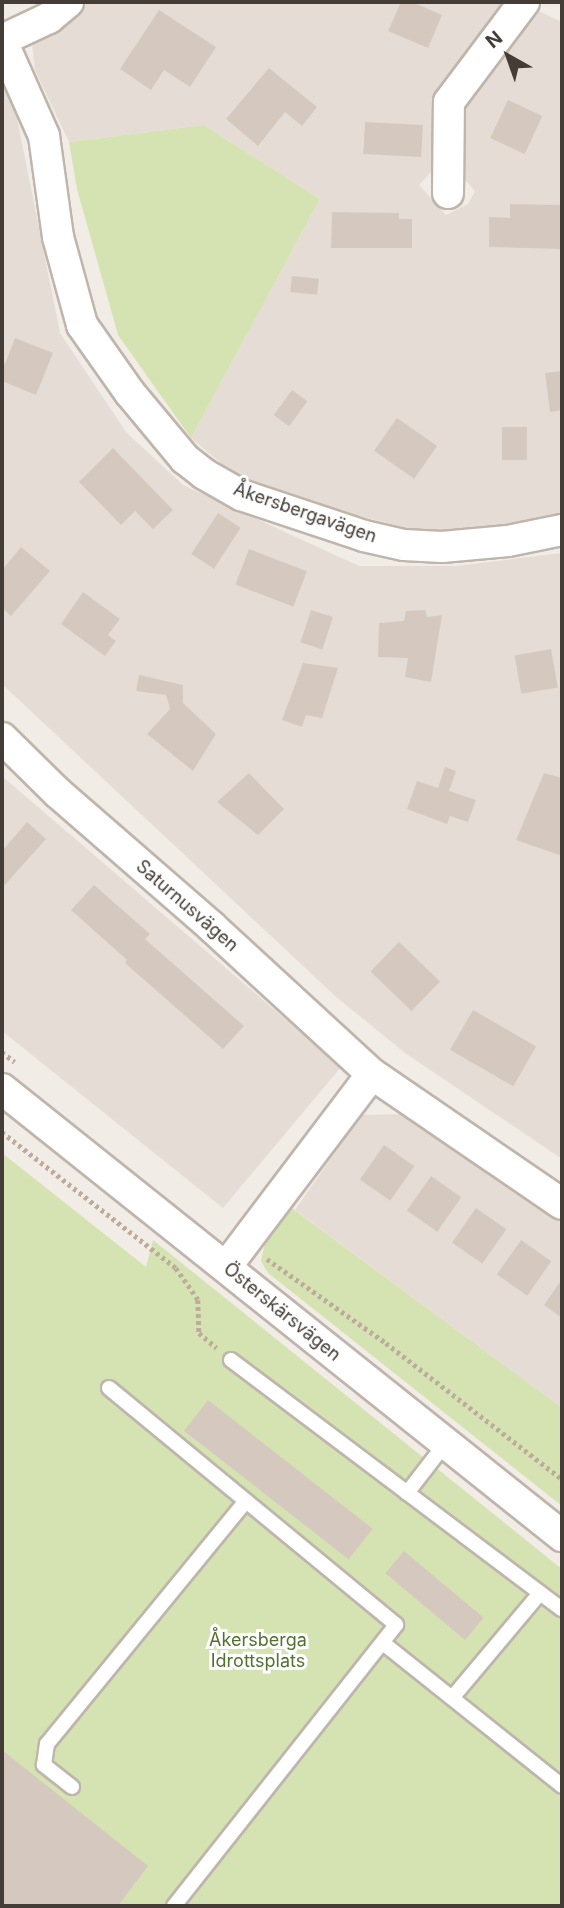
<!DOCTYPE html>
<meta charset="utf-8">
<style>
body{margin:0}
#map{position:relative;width:564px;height:1908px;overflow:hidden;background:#f2ece6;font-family:Inter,sans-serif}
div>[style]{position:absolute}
.residential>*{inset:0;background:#e5ddd5}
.green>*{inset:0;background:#d5e3b2}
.building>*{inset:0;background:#d5c9bf;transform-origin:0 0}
.path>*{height:4.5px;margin-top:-2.25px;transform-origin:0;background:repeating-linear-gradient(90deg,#bdac9c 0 3.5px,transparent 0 7px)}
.roads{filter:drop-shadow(2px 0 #bfb5ac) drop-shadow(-2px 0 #bfb5ac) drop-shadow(0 2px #bfb5ac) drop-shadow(0 -2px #bfb5ac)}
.lane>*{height:14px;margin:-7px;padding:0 7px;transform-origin:7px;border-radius:7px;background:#fff}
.street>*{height:30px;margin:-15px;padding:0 15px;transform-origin:15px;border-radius:15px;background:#fff}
span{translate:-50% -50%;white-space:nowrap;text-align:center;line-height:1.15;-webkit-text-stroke:6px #fff;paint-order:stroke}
.street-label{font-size:18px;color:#443c36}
.park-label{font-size:18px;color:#53712e}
.frame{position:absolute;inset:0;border:4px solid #443c36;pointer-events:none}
.north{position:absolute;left:473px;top:21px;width:70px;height:70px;-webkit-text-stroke:5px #fff;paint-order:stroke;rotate:320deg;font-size:19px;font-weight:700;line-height:28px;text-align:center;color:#443c36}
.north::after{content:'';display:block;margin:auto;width:24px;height:32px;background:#443c36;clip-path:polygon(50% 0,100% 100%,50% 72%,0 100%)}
</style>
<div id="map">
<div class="residential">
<div style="clip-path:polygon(84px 2px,517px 2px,437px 95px,440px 163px,419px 185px,446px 215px,468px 204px,475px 191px,457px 171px,463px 102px,534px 9px,562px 22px,562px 519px,438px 536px,352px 514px,236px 476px,191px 438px,320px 199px,204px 125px,69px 142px,35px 70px,32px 43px)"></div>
<div style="clip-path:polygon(2px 82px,16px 113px,60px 333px,126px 432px,183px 485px,359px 566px,456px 566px,562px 553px,562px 1159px,405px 1053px,335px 996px,2px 684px)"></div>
<div style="clip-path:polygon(2px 776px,341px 1067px,223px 1208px,2px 1031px)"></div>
<div style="clip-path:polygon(409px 1114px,562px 1221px,562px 1408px,295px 1210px,361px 1115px)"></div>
</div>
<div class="green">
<div style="clip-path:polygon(204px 125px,320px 199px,191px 438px,118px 335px,77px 189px,69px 142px)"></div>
<div style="clip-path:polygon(2px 1153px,146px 1267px,153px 1240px,562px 1569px,562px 1906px,2px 1906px)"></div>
<div style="clip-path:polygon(285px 1203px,562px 1408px,562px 1506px,268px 1273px,261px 1261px,268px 1229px)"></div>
</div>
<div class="building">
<div style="clip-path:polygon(401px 2px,412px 2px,442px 15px,428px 48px,388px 31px)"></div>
<div style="clip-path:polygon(159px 10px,216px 47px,190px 87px,164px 70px,151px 90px,120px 69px)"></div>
<div style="clip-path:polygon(269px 68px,317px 107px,302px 126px,285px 112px,258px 146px,226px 119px)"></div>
<div style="left:508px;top:100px;width:38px;height:42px;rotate:25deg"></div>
<div style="left:365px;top:122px;width:58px;height:32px;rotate:3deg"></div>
<div style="clip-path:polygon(510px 204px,562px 205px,561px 249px,489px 247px,489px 217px,510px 218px)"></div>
<div style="clip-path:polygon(332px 212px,399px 213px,399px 219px,412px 219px,412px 248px,331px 248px)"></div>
<div style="left:292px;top:276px;width:27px;height:16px;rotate:6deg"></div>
<div style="clip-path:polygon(15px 338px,53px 353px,36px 395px,2px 381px,2px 363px,5px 364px)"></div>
<div style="clip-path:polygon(562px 371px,562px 410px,550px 412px,545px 373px)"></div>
<div style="left:292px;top:390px;width:19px;height:31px;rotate:36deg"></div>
<div style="left:397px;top:418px;width:49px;height:40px;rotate:35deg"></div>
<div style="left:502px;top:427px;width:25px;height:33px"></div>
<div style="clip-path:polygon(113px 448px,173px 510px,153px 529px,135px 511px,121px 525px,79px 482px)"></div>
<div style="left:218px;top:513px;width:27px;height:49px;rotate:33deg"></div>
<div style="clip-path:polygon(21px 547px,50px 571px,11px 616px,2px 608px,2px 570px)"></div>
<div style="left:249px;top:549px;width:62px;height:38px;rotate:21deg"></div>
<div style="clip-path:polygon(83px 592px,120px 619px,108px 635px,116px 641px,105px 656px,61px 624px)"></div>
<div style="left:311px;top:610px;width:23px;height:34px;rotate:18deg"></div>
<div style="clip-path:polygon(425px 610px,427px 617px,442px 615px,431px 682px,405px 677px,408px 658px,378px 657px,379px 623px,404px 621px,406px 611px)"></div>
<div style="left:551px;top:649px;width:39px;height:37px;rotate:80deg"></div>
<div style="clip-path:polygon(303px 663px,338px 668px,322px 718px,306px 715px,302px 727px,282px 720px)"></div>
<div style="clip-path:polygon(139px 675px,183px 685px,183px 703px,216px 734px,193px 771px,147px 734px,170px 709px,166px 695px,136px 691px)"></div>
<div style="clip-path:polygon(445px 767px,456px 771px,449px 791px,476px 800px,468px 822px,450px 816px,447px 824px,407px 809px,417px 781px,438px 788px)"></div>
<div style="clip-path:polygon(249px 773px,284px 809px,258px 835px,217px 802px)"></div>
<div style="clip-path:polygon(544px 773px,562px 778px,562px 856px,516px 840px)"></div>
<div style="clip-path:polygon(27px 822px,46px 839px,2px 888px,2px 851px)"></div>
<div style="clip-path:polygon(94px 885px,150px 934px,145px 939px,244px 1026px,223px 1049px,125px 963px,127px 960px,71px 910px)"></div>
<div style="left:399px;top:942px;width:57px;height:41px;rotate:44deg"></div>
<div style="left:473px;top:1010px;width:73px;height:46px;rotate:30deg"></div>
<div style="left:384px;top:1145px;width:37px;height:42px;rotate:35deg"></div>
<div style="left:431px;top:1176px;width:37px;height:42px;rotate:35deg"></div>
<div style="left:476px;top:1208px;width:37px;height:42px;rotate:35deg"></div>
<div style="left:521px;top:1240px;width:37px;height:42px;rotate:35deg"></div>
<div style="clip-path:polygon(562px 1279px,562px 1318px,544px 1305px)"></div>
<div style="left:208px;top:1400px;width:209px;height:39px;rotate:38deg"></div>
<div style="left:404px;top:1551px;width:104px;height:29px;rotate:40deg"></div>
<div style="clip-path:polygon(2px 1750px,148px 1866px,118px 1906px,2px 1906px)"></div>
</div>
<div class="path">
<div style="left:2px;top:1052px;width:16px;rotate:38deg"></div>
<div style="left:2px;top:1132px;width:221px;rotate:38deg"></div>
<div style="left:176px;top:1268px;width:39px;rotate:55deg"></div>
<div style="left:198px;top:1300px;width:33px;rotate:88deg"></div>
<div style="left:199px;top:1333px;width:23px;rotate:40deg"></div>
<div style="left:267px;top:1259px;width:146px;rotate:35.2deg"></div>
<div style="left:386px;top:1343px;width:222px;rotate:37.7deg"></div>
</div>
<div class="roads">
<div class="lane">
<div style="left:231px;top:1360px;width:414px;rotate:37deg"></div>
<div style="left:109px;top:1388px;width:372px;rotate:39.5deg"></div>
<div style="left:396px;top:1625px;width:358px;rotate:128.3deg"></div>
<div style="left:407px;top:1493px;width:62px;rotate:-52.2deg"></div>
<div style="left:383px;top:1643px;width:229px;rotate:38.6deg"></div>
<div style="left:452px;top:1698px;width:137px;rotate:-50deg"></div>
<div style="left:72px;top:1787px;width:36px;rotate:-142deg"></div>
<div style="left:44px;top:1765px;width:21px;rotate:-82deg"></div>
<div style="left:47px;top:1744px;width:314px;rotate:-50.7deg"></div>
</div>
<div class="street">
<div style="left:2px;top:40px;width:52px;rotate:-25.1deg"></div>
<div style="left:49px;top:18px;width:25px;rotate:-40deg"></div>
<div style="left:2px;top:41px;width:104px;rotate:66.1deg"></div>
<div style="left:44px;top:136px;width:102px;rotate:82.1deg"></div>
<div style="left:58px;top:237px;width:91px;rotate:74.7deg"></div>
<div style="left:82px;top:325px;width:83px;rotate:54.8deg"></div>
<div style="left:130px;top:393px;width:86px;rotate:50.2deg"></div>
<div style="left:185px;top:459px;width:24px;rotate:38deg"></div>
<div style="left:204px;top:474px;width:43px;rotate:29.6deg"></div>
<div style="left:241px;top:495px;width:130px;rotate:18.4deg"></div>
<div style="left:364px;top:536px;width:41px;rotate:12.7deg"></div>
<div style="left:404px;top:545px;width:38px;rotate:3deg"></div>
<div style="left:442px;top:547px;width:66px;rotate:-5.2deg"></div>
<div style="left:508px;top:541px;width:55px;rotate:-11.5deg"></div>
<div style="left:448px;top:193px;width:91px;rotate:-89.4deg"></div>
<div style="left:449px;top:102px;width:125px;rotate:-53.1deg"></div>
<div style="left:2px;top:738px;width:78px;rotate:44.5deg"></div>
<div style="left:58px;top:793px;width:204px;rotate:41deg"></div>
<div style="left:212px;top:927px;width:217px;rotate:42.6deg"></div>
<div style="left:2px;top:1089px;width:717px;rotate:38.6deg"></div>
<div style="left:226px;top:1267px;width:242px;rotate:-52.9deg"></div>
<div style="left:372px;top:1074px;width:230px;rotate:34.4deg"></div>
</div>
</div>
<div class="street-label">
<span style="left:305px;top:513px;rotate:19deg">Åkersbergavägen</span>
<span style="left:187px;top:906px;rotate:41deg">Saturnusvägen</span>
<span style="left:282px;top:1312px;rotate:39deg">Österskärsvägen</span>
</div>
<div class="park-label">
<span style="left:258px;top:1651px">Åkersberga<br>Idrottsplats</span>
</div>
<div class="frame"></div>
<div class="north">N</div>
</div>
